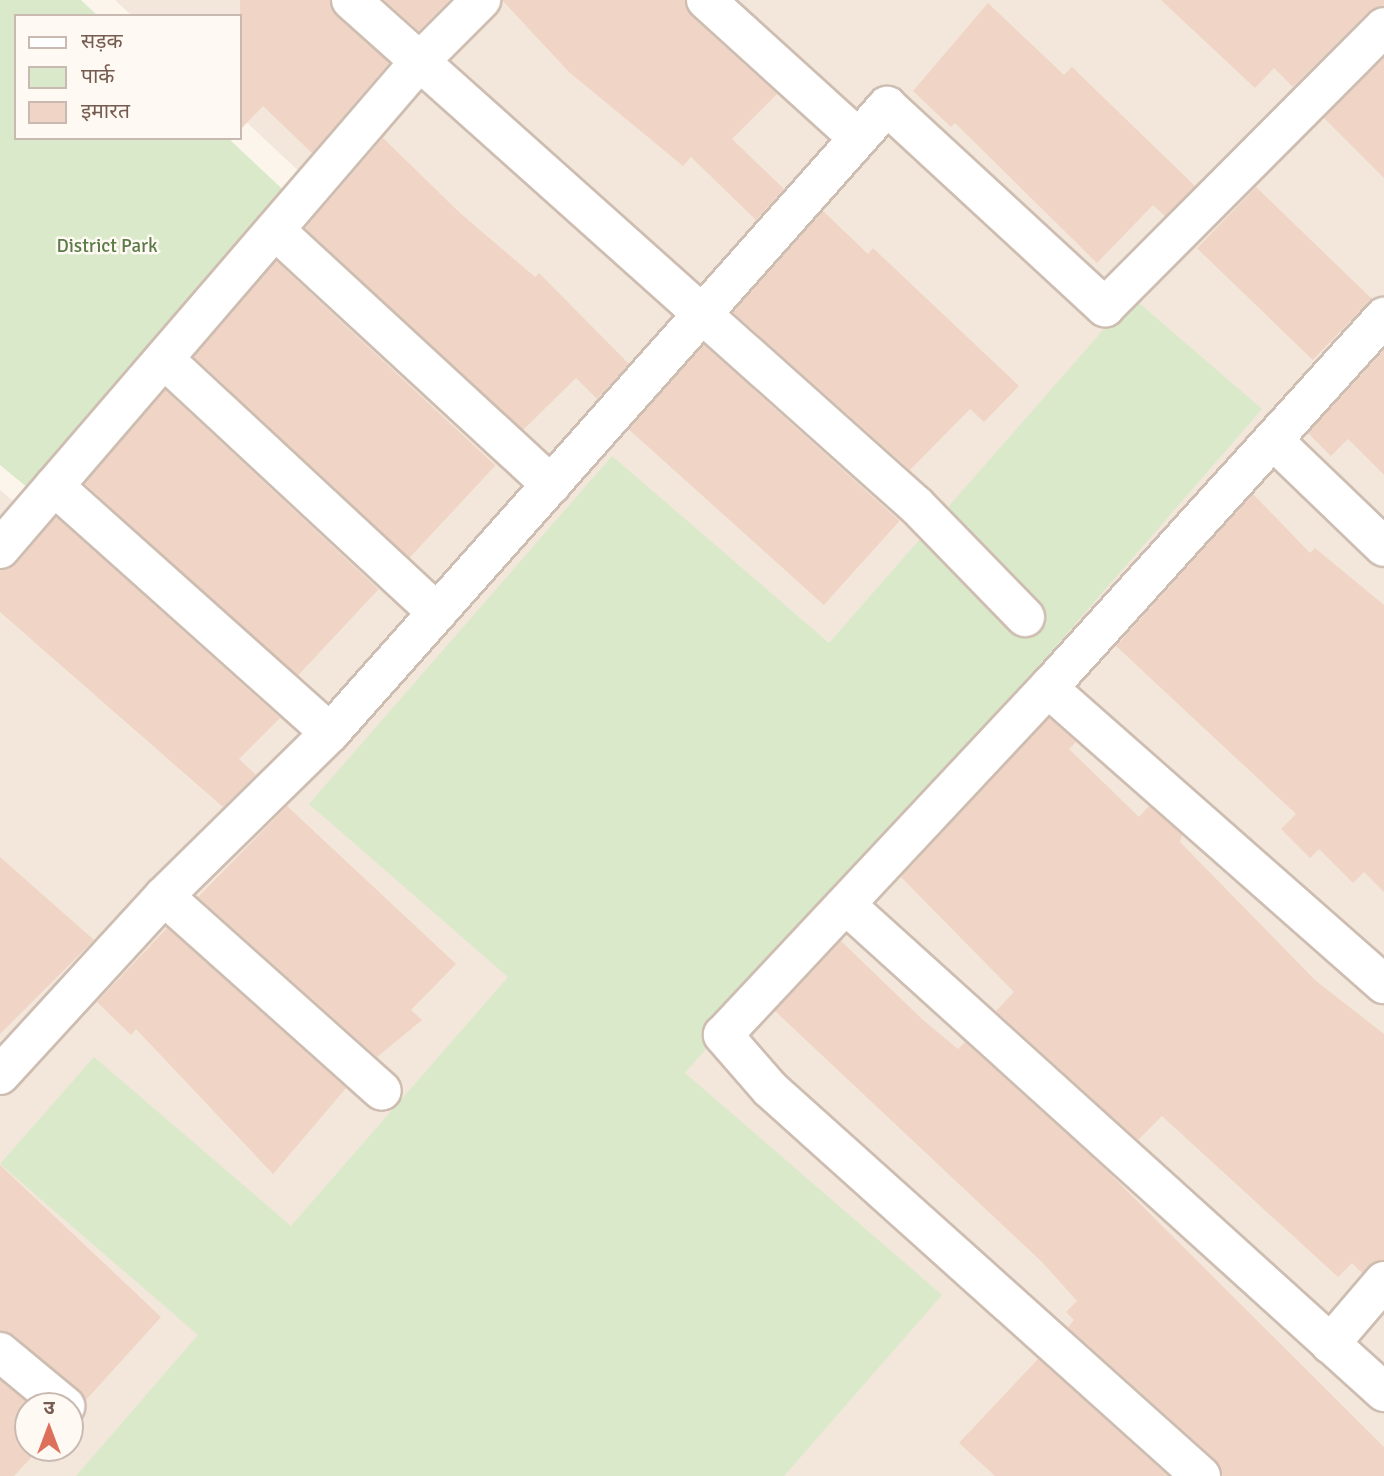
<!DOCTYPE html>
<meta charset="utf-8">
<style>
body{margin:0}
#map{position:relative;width:1384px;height:1476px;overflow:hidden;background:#fcf5ec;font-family:Signika,"Noto Sans Devanagari",sans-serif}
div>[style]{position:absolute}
.residential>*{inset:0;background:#f3e7db}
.green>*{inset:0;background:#d9e9ca}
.building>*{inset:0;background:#f0d4c5;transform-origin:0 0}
.roads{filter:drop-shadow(2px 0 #cebdb1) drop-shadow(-2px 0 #cebdb1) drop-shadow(0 2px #cebdb1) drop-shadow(0 -2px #cebdb1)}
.minor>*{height:38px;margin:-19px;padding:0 19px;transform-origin:19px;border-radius:19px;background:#fff}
span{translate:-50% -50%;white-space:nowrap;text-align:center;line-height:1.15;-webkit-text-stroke:5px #fef9f3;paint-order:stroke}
.park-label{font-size:19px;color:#5a7b48}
.legend{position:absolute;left:14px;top:14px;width:228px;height:126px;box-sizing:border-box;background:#fef9f3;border:2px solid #c8bab1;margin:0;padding:9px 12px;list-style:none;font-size:21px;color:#765b4f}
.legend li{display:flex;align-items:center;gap:14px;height:35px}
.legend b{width:35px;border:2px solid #c8bab1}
.north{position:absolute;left:14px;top:1392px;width:70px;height:70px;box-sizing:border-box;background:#fef9f3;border:2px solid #c8bab1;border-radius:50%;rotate:0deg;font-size:19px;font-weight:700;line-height:28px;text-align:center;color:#765b4f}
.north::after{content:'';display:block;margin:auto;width:24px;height:32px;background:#dd705a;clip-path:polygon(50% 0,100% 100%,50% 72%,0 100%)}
</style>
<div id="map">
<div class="residential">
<div style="clip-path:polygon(evenodd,115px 0,1384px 0,1384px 1476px,0 1476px,0 490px,33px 517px,320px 191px,240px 116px,240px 16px,132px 16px,115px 0,28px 1406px,70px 1406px,70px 1448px,28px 1448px,28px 1406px)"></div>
</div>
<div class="green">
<div style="clip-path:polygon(0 0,81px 0,98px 16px,16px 16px,16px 138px,228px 138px,293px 199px,34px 493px,0 465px)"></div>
<div style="clip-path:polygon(1132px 297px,1262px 409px,685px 1073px,942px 1295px,784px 1476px,76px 1476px,198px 1335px,0 1164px,94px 1057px,291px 1226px,508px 977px,309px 804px,612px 456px,829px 643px)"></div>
</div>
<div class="building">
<div style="clip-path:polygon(240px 0,330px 0,336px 16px,389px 63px,312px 153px,263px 106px,240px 130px)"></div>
<div style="clip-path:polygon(384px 0,450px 0,419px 31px)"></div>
<div style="clip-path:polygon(502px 0,685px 0,691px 16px,777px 94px,732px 139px,784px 189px,756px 220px,691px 157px,683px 166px,569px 72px)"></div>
<div style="clip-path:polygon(1161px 0,1384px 0,1384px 6px,1368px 12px,1293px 87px,1274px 68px,1255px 88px)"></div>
<div style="clip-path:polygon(988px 3px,1064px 75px,1072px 67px,1195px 186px,1165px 216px,1153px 205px,1097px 263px,955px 123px,951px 127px,913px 91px)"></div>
<div style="clip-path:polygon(1384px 58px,1384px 178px,1324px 118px)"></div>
<div style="clip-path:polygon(383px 138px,460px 213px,535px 277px,539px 273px,629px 364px,597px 399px,576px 378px,523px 430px,305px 228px)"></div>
<div style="left:1256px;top:187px;width:161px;height:85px;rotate:44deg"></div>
<div style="clip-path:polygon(823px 211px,868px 254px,873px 248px,1019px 386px,984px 422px,970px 409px,910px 470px,733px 312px)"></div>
<div style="left:276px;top:261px;width:300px;height:126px;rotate:43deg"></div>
<div style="left:704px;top:345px;width:263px;height:113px;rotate:42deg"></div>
<div style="clip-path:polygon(1384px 350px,1384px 475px,1348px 439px,1331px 456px,1308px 433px)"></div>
<div style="left:165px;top:390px;width:292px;height:123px;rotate:43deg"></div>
<div style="clip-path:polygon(1253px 494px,1310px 553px,1315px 548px,1384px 605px,1384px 892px,1364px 872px,1353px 883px,1319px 849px,1310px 858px,1281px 829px,1296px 814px,1116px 646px)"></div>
<div style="clip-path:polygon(56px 517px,280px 718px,239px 759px,256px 775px,223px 807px,0 612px,0 570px,17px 563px)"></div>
<div style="clip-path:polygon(1049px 718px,1076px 742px,1069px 749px,1139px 817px,1149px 806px,1182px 835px,1180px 842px,1316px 981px,1384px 1034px,1384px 1260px,1362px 1273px,1352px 1263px,1338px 1277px,1162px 1116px,1138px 1140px,996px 1011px,1014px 992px,901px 877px)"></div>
<div style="clip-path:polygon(287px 806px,456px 964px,411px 1010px,422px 1020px,377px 1057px,198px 897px)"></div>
<div style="clip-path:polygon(0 857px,94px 940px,0 1034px)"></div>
<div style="clip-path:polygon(167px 928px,346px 1088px,273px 1174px,136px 1029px,131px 1035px,97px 1002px)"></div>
<div style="clip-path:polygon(841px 941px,923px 1020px,958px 1049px,965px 1042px,1107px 1171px,1384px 1447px,1384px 1476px,1222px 1476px,1216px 1460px,1068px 1327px,1074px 1320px,1066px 1312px,1077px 1301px,1043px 1263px,775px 1011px)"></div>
<div style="clip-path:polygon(0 1165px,161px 1317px,86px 1400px,14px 1335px,0 1331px)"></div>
<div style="clip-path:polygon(1038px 1359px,1168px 1476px,995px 1476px,959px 1443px)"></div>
<div style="clip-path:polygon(0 1380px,31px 1406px,28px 1448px,40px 1448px,14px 1476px,0 1476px)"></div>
</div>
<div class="roads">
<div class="minor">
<div style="left:351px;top:0;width:759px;rotate:41.8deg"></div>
<div style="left:917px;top:506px;width:155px;rotate:45.8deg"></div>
<div style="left:706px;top:0;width:205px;rotate:42.2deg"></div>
<div style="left:275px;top:230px;width:376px;rotate:42.7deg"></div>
<div style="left:164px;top:359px;width:373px;rotate:42.9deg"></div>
<div style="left:1273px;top:440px;width:154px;rotate:43.9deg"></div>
<div style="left:54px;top:486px;width:370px;rotate:41.8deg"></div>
<div style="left:0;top:549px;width:642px;rotate:-49.29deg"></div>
<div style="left:419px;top:62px;width:88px;rotate:-45deg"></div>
<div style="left:1048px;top:688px;width:448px;rotate:41.4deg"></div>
<div style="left:164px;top:896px;width:292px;rotate:41.8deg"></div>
<div style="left:846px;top:905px;width:726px;rotate:42.15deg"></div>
<div style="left:0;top:1075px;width:243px;rotate:-47.5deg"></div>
<div style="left:164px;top:896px;width:233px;rotate:-44.5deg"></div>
<div style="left:330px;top:733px;width:839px;rotate:-48.38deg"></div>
<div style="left:887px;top:106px;width:297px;rotate:42.7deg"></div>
<div style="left:1105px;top:307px;width:395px;rotate:-45.1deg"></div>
<div style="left:1330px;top:1344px;width:83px;rotate:-49.4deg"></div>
<div style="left:0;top:1352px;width:85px;rotate:39.7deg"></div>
<div style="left:1201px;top:1476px;width:579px;rotate:-138.08deg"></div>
<div style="left:770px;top:1089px;width:72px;rotate:-131deg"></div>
<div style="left:723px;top:1035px;width:475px;rotate:-46.9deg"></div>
<div style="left:1048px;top:688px;width:501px;rotate:-47.83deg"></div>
</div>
</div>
<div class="park-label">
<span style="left:107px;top:247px">District Park</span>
</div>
<ul class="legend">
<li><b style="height:9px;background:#fff"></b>सड़क</li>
<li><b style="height:19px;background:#d9e9ca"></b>पार्क</li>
<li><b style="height:19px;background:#f0d4c5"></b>इमारत</li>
</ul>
<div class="north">उ</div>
</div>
